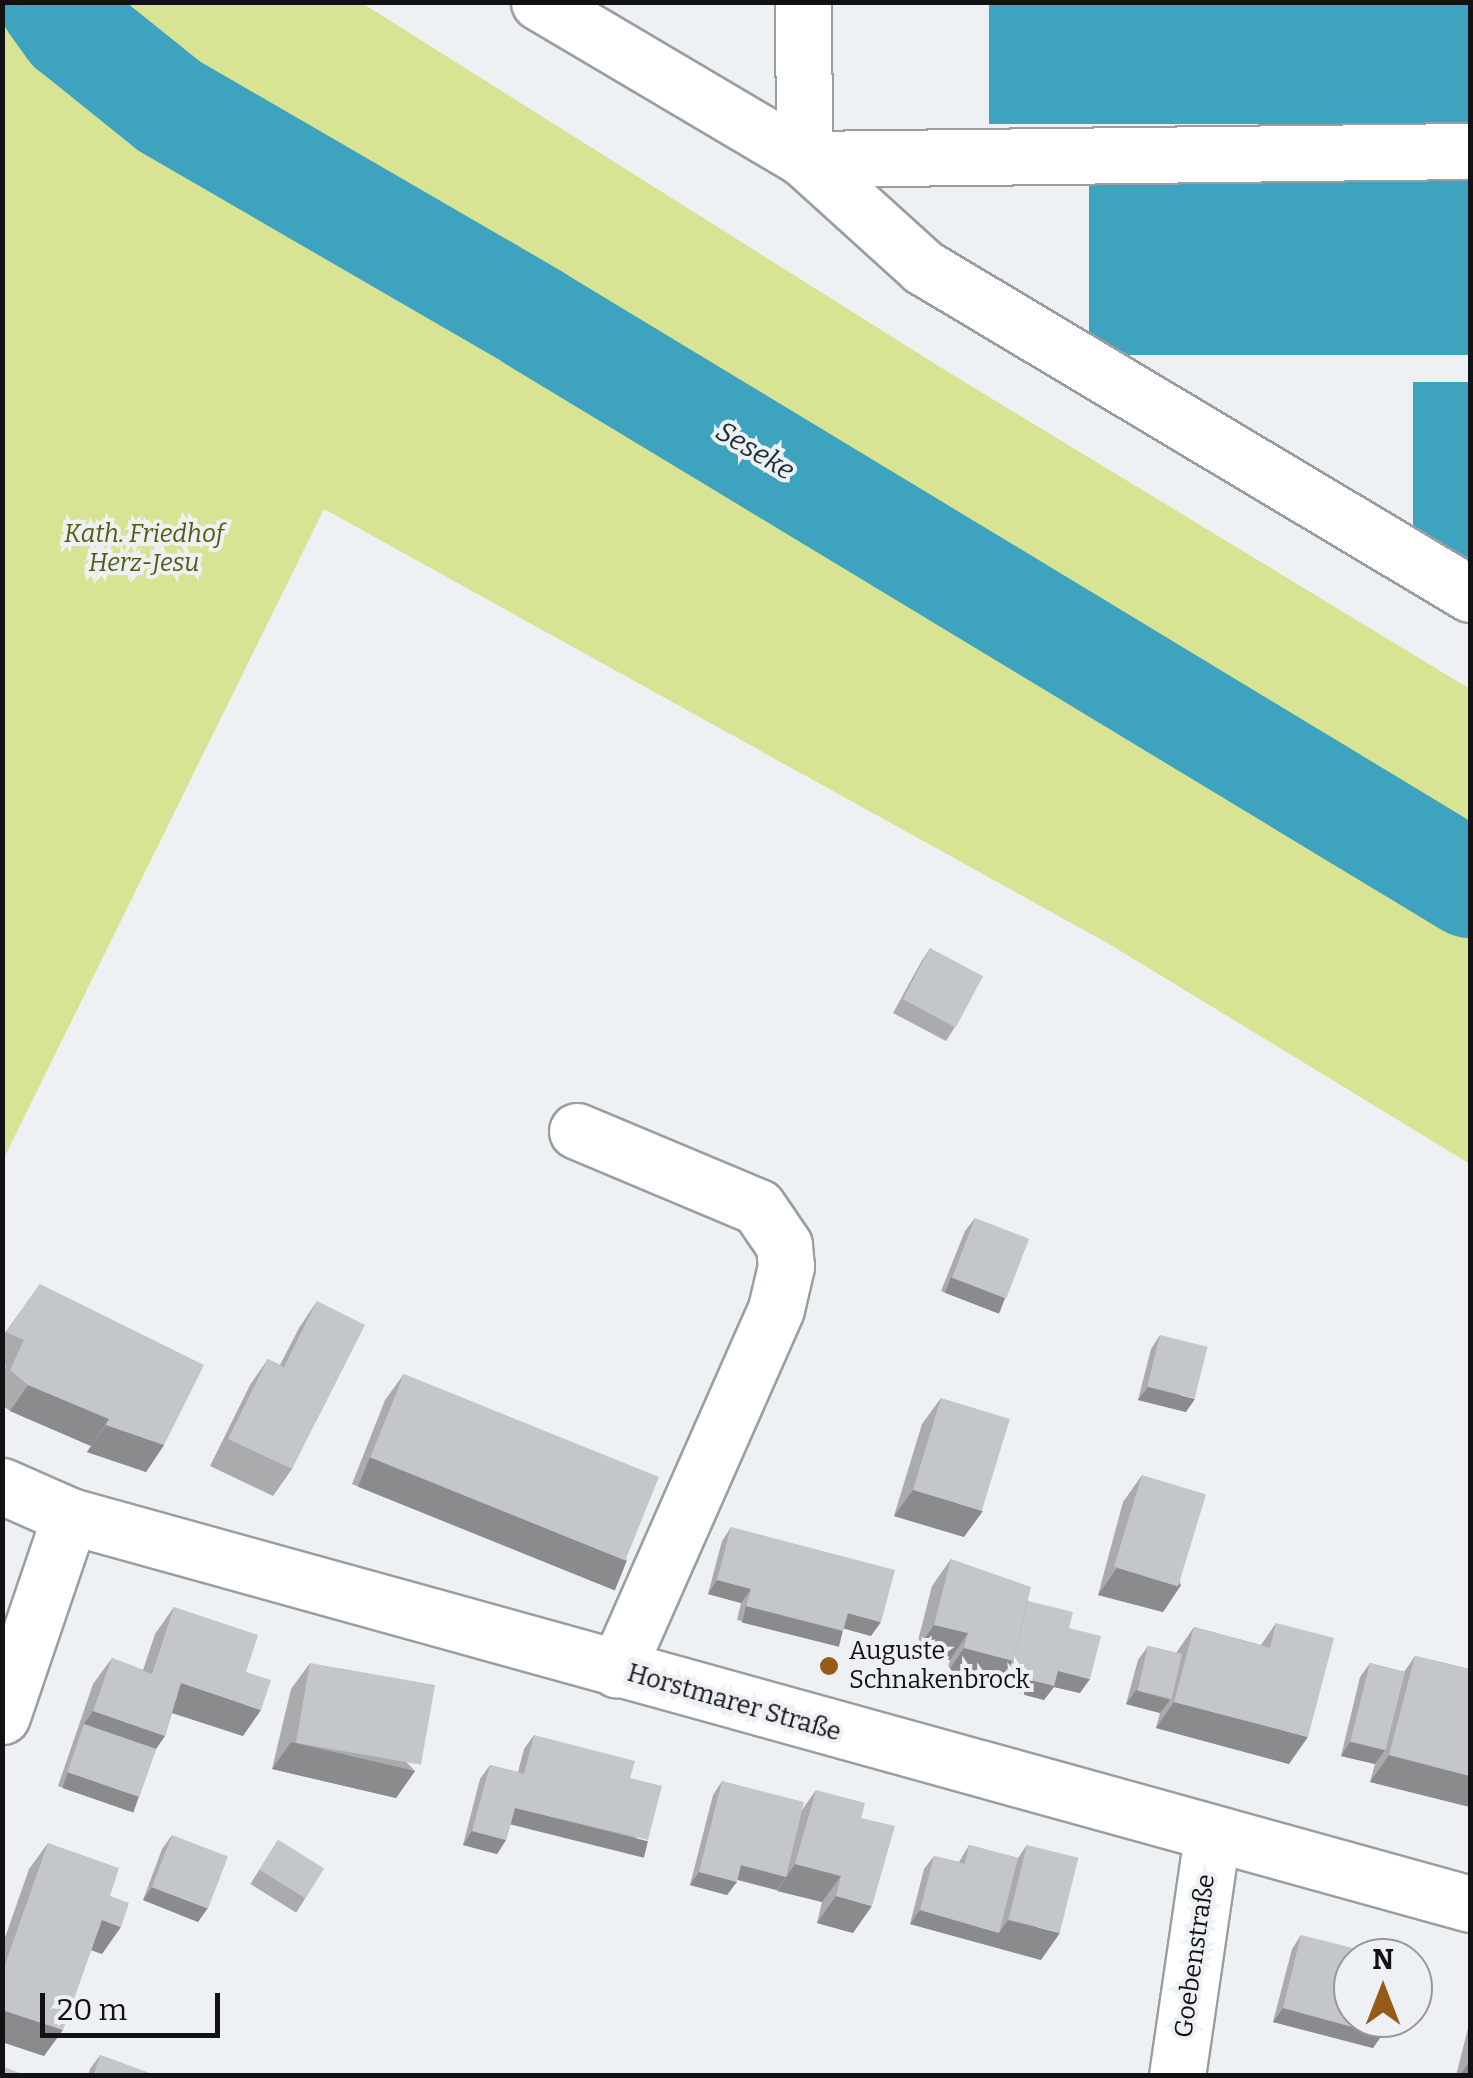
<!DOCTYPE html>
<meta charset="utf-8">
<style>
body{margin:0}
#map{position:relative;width:1473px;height:2078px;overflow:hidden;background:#eef1f4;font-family:Bitter,serif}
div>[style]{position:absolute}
.green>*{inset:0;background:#d8e494}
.water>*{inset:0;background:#3ea3bf;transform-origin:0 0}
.river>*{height:108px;margin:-54px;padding:0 54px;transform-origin:54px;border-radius:54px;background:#3ea3bf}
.roads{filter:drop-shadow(2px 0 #9b9ea0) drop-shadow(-2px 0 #9b9ea0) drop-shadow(0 2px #9b9ea0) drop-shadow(0 -2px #9b9ea0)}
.minor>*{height:55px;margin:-27.5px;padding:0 27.5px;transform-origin:27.5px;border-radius:27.5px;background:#fff}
.wall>*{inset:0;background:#a9abad;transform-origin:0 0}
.shaded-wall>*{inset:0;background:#898b8d;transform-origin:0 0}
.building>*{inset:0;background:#c4c7c9;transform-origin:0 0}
.dots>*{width:28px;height:28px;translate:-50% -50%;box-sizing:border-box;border:5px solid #eef1f4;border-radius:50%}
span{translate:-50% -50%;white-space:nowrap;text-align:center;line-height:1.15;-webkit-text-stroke:8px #eef1f4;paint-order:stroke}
.park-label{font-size:25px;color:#535b11;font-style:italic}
.poi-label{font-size:25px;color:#111213}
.left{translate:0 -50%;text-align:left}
.street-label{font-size:25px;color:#111213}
.water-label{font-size:28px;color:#192f36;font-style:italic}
.frame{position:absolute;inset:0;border:5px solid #111213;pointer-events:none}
.north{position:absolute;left:1333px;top:1938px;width:100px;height:100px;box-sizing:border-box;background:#eef1f4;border:2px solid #96989a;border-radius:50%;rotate:0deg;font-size:28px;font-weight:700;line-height:40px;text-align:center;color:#111213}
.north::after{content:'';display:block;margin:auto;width:35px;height:45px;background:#955b18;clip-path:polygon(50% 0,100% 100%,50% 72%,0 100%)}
.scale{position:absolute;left:40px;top:1993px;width:180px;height:45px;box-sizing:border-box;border:5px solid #111213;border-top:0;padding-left:12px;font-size:30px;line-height:35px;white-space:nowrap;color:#111213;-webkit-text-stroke:8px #eef1f4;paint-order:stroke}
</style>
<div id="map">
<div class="green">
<div style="clip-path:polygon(3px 2px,362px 3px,940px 367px,1470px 689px,1470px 1164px,1109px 944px,324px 509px,3px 1160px)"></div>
</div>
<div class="water">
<div style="left:989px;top:3px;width:481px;height:121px"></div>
<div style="left:1470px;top:176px;width:179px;height:381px;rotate:90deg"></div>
<div style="left:1470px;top:382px;width:175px;height:57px;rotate:90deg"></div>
</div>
<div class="river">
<div style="left:53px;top:2px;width:32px;rotate:54deg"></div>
<div style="left:72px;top:28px;width:124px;rotate:38.8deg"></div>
<div style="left:169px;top:106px;width:422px;rotate:30.1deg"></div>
<div style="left:534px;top:318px;width:1094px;rotate:31.16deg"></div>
</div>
<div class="roads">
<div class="minor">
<div style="left:539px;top:2px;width:308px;rotate:30.6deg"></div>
<div style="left:804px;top:159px;width:161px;rotate:42.2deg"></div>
<div style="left:923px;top:267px;width:637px;rotate:30.87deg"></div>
<div style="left:803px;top:2px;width:157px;rotate:89.6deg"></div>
<div style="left:804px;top:159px;width:666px;rotate:-0.69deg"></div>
<div style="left:577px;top:1131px;width:196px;rotate:22.8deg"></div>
<div style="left:758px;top:1207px;width:46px;rotate:55.6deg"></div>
<div style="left:784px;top:1245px;width:21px;rotate:85deg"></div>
<div style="left:786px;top:1266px;width:44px;rotate:103.1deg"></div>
<div style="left:776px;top:1309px;width:394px;rotate:113.8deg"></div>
<div style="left:2px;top:1486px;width:74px;rotate:23.8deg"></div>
<div style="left:70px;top:1516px;width:1453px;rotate:15.49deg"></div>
<div style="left:2px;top:1716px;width:211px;rotate:-71.2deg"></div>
<div style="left:1177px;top:2076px;width:242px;rotate:-81.7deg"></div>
</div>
</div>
<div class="wall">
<div style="clip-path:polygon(930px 948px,955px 1027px,946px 1041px,893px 1013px,921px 962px)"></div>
<div style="clip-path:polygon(975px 1218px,995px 1312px,941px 1291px,965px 1231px)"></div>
<div style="clip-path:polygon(40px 1284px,164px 1445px,146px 1472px,87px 1452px,91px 1446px,10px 1411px,2px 1405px,2px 1373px,6px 1366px,2px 1365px,2px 1337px)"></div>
<div style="clip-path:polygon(317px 1301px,292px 1469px,273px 1496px,210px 1466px,250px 1385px,268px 1359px,280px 1365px,299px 1328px)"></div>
<div style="clip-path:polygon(1160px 1335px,1186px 1412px,1138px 1400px,1151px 1349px)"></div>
<div style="clip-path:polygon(404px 1374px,627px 1560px,608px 1586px,352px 1484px,385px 1400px)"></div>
<div style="clip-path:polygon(941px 1398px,964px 1537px,894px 1516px,922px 1424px)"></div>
<div style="clip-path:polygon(1142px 1475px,1181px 1585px,1163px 1612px,1098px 1595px,1123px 1502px)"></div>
<div style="clip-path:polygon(731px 1527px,871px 1636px,843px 1628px,833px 1645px,737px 1620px,741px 1603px,708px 1594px,722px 1541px)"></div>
<div style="clip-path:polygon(951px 1559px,1028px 1601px,1069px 1628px,1080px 1693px,1054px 1687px,1044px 1700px,946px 1674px,950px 1660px,915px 1652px,932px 1586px)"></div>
<div style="clip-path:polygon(174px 1607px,246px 1672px,243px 1736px,172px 1713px,165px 1736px,156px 1749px,139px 1797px,129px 1811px,58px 1786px,93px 1684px,112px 1658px,143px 1670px,155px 1634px)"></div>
<div style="clip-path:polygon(1276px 1623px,1289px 1764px,1156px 1728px,1160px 1713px,1126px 1704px,1138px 1660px,1148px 1646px,1176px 1653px,1194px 1627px,1261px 1645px)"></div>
<div style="clip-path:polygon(1415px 1656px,1470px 1669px,1470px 1807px,1370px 1782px,1375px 1764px,1341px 1756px,1360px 1677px,1370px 1663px,1404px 1672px)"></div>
<div style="clip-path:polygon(310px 1663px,415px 1771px,396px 1798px,272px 1769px,291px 1689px)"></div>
<div style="clip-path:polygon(534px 1735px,630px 1778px,638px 1854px,511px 1823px,506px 1840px,497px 1854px,463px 1845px,480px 1779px,490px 1765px,518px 1772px,524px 1749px)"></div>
<div style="clip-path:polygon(722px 1781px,802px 1810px,816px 1790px,861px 1818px,853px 1933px,817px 1923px,822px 1902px,737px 1880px,727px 1895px,690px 1885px,713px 1795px)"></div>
<div style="clip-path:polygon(172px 1835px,198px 1922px,143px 1900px,162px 1849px)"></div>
<div style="left:278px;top:1840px;width:54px;height:52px;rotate:32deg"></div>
<div style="clip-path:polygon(48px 1843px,110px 1896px,102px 1954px,91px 1950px,44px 2056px,2px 2042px,2px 1946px,29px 1869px)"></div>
<div style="clip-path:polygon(969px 1845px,1018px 1858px,1027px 1845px,1041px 1960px,910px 1924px,924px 1869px,934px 1856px,959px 1862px)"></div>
<div style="clip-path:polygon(1301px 1935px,1382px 2035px,1373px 2048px,1273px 2022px,1292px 1949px)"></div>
<div style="clip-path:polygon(1470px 2020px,1470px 2076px,1456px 2076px)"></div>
<div style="clip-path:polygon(100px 2055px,157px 2076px,88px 2076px,90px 2069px)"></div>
</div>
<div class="shaded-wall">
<div style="left:951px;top:1277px;width:58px;height:17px;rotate:21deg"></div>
<div style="clip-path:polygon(28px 1385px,109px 1419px,91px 1446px,10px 1411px)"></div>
<div style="clip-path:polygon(1148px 1387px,1195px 1399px,1186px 1412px,1138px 1400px)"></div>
<div style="clip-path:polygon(106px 1425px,164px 1445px,146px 1472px,87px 1452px)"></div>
<div style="left:370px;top:1457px;width:277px;height:32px;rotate:22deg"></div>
<div style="clip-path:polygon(913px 1490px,983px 1511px,964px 1537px,894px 1516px)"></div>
<div style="clip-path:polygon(1117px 1568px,1181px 1585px,1163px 1612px,1098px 1595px)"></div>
<div style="clip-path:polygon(717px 1580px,751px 1589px,741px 1603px,708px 1594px)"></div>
<div style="left:746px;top:1606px;width:100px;height:17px;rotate:14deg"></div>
<div style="clip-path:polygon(848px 1613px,881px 1622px,871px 1636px,838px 1627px)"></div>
<div style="clip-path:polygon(934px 1625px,968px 1633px,950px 1660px,915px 1652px)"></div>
<div style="clip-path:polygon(964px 1648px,1058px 1671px,1090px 1679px,1080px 1693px,1054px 1687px,1044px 1700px,946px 1674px)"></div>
<div style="clip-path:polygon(181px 1683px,261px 1710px,243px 1736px,163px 1710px)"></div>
<div style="clip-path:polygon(1136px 1690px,1170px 1700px,1160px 1713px,1126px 1704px)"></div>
<div style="clip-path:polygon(1174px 1702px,1308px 1737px,1289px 1764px,1156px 1728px)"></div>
<div style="clip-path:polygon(93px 1711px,165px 1736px,146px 1763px,84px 1724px)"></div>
<div style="clip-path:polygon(291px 1742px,415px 1771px,396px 1798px,272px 1769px)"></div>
<div style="clip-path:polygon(1350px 1742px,1385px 1750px,1375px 1764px,1341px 1756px)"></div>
<div style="clip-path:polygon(1389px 1755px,1470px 1776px,1470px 1807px,1370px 1782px)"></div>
<div style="left:68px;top:1772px;width:75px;height:17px;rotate:19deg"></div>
<div style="left:515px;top:1808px;width:137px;height:17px;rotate:14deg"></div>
<div style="clip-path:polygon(472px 1831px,506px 1840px,497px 1854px,463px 1845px)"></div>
<div style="clip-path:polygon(795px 1864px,841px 1876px,822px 1902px,777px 1891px)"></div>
<div style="clip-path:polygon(741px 1865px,786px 1877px,777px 1890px,732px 1878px)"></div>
<div style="clip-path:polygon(699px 1872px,737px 1882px,727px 1895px,690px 1885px)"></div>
<div style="clip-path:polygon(152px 1887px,208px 1908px,198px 1922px,143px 1900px)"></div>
<div style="clip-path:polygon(836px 1896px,872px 1906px,853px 1933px,817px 1923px)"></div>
<div style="clip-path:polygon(920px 1910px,999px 1933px,1008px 1920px,1060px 1933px,1041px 1960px,910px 1924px)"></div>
<div style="clip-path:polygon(102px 1920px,121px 1927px,102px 1954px,83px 1947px)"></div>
<div style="clip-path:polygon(1283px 2008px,1382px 2035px,1373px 2048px,1273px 2022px)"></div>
<div style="clip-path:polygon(2px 2010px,63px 2030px,44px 2056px,2px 2042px)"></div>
<div style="clip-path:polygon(1470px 2060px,1470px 2076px,1460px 2076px)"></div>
</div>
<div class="building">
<div style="left:930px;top:948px;width:60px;height:58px;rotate:28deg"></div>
<div style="left:975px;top:1218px;width:58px;height:64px;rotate:21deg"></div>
<div style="clip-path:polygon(40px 1284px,204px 1365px,164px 1445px,106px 1425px,109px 1419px,28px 1385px,10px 1370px,24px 1340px,6px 1332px)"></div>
<div style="clip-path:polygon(317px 1301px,365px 1325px,292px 1469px,228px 1439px,268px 1359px,284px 1367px)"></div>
<div style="left:1160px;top:1335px;width:49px;height:53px;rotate:14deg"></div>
<div style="left:404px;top:1374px;width:275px;height:90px;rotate:22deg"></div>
<div style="left:941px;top:1398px;width:72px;height:96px;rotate:17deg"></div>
<div style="left:1142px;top:1475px;width:67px;height:96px;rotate:17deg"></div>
<div style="clip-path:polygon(731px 1527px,895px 1570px,881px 1622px,848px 1613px,843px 1631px,746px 1606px,751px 1589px,717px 1580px)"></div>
<div style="clip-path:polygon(951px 1559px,1031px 1587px,1013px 1661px,964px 1648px,968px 1633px,934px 1625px)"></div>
<div style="clip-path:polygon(1028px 1601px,1073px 1612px,1069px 1628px,1101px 1636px,1090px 1679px,1058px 1671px,1054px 1686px,1004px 1673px,1013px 1661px)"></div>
<div style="clip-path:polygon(174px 1607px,258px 1635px,246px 1672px,271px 1680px,261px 1710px,181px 1683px,165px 1736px,93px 1711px,112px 1658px,152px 1674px)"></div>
<div style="clip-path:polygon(1276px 1623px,1334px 1638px,1308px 1737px,1174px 1702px,1194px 1627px,1270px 1648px)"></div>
<div style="left:1148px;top:1646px;width:35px;height:46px;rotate:13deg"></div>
<div style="clip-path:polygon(1415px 1656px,1470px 1669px,1470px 1776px,1389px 1755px)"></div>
<div style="left:310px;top:1663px;width:127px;height:81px;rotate:10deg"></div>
<div style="left:1370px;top:1663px;width:36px;height:81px;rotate:14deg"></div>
<div style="left:84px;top:1724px;width:76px;height:51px;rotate:19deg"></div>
<div style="clip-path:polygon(534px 1735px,635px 1761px,630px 1778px,662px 1786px,648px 1840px,515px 1808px,506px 1840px,472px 1831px,490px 1765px,524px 1774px)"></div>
<div style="clip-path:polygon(722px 1781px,804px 1802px,786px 1877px,741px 1865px,737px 1882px,699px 1872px)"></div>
<div style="clip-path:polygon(816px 1790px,865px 1803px,861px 1818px,895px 1826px,872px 1906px,836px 1896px,841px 1876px,795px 1864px)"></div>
<div style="left:172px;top:1835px;width:60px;height:56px;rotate:21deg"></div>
<div style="left:278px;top:1840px;width:54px;height:35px;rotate:32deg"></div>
<div style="clip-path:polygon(48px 1843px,119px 1868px,110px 1896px,129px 1903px,121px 1927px,102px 1920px,63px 2030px,2px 2010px,2px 1973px)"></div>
<div style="clip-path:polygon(969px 1845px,1018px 1858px,999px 1933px,920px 1910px,934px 1856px,965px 1864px)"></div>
<div style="left:1027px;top:1845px;width:53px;height:77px;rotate:14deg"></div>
<div style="clip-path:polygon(1301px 1935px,1393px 1958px,1353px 1958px,1353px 2018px,1386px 2018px,1382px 2035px,1283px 2008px)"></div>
<div style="clip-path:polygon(100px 2055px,157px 2076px,93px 2076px)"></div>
<div style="clip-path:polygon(2px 2066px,27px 2076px,2px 2076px)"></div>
</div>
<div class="dots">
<div style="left:829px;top:1666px;background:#955b18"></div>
</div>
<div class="park-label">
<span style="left:144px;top:549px">Kath. Friedhof<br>Herz-Jesu</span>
</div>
<div class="poi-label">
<span class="left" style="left:849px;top:1666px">Auguste<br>Schnakenbrock</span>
</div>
<div class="street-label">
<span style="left:734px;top:1703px;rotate:16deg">Horstmarer Straße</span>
<span style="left:1195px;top:1956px;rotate:-82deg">Goebenstraße</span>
</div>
<div class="water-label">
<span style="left:755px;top:451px;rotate:31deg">Seseke</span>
</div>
<div class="frame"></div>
<div class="north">N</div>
<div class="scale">20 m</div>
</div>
